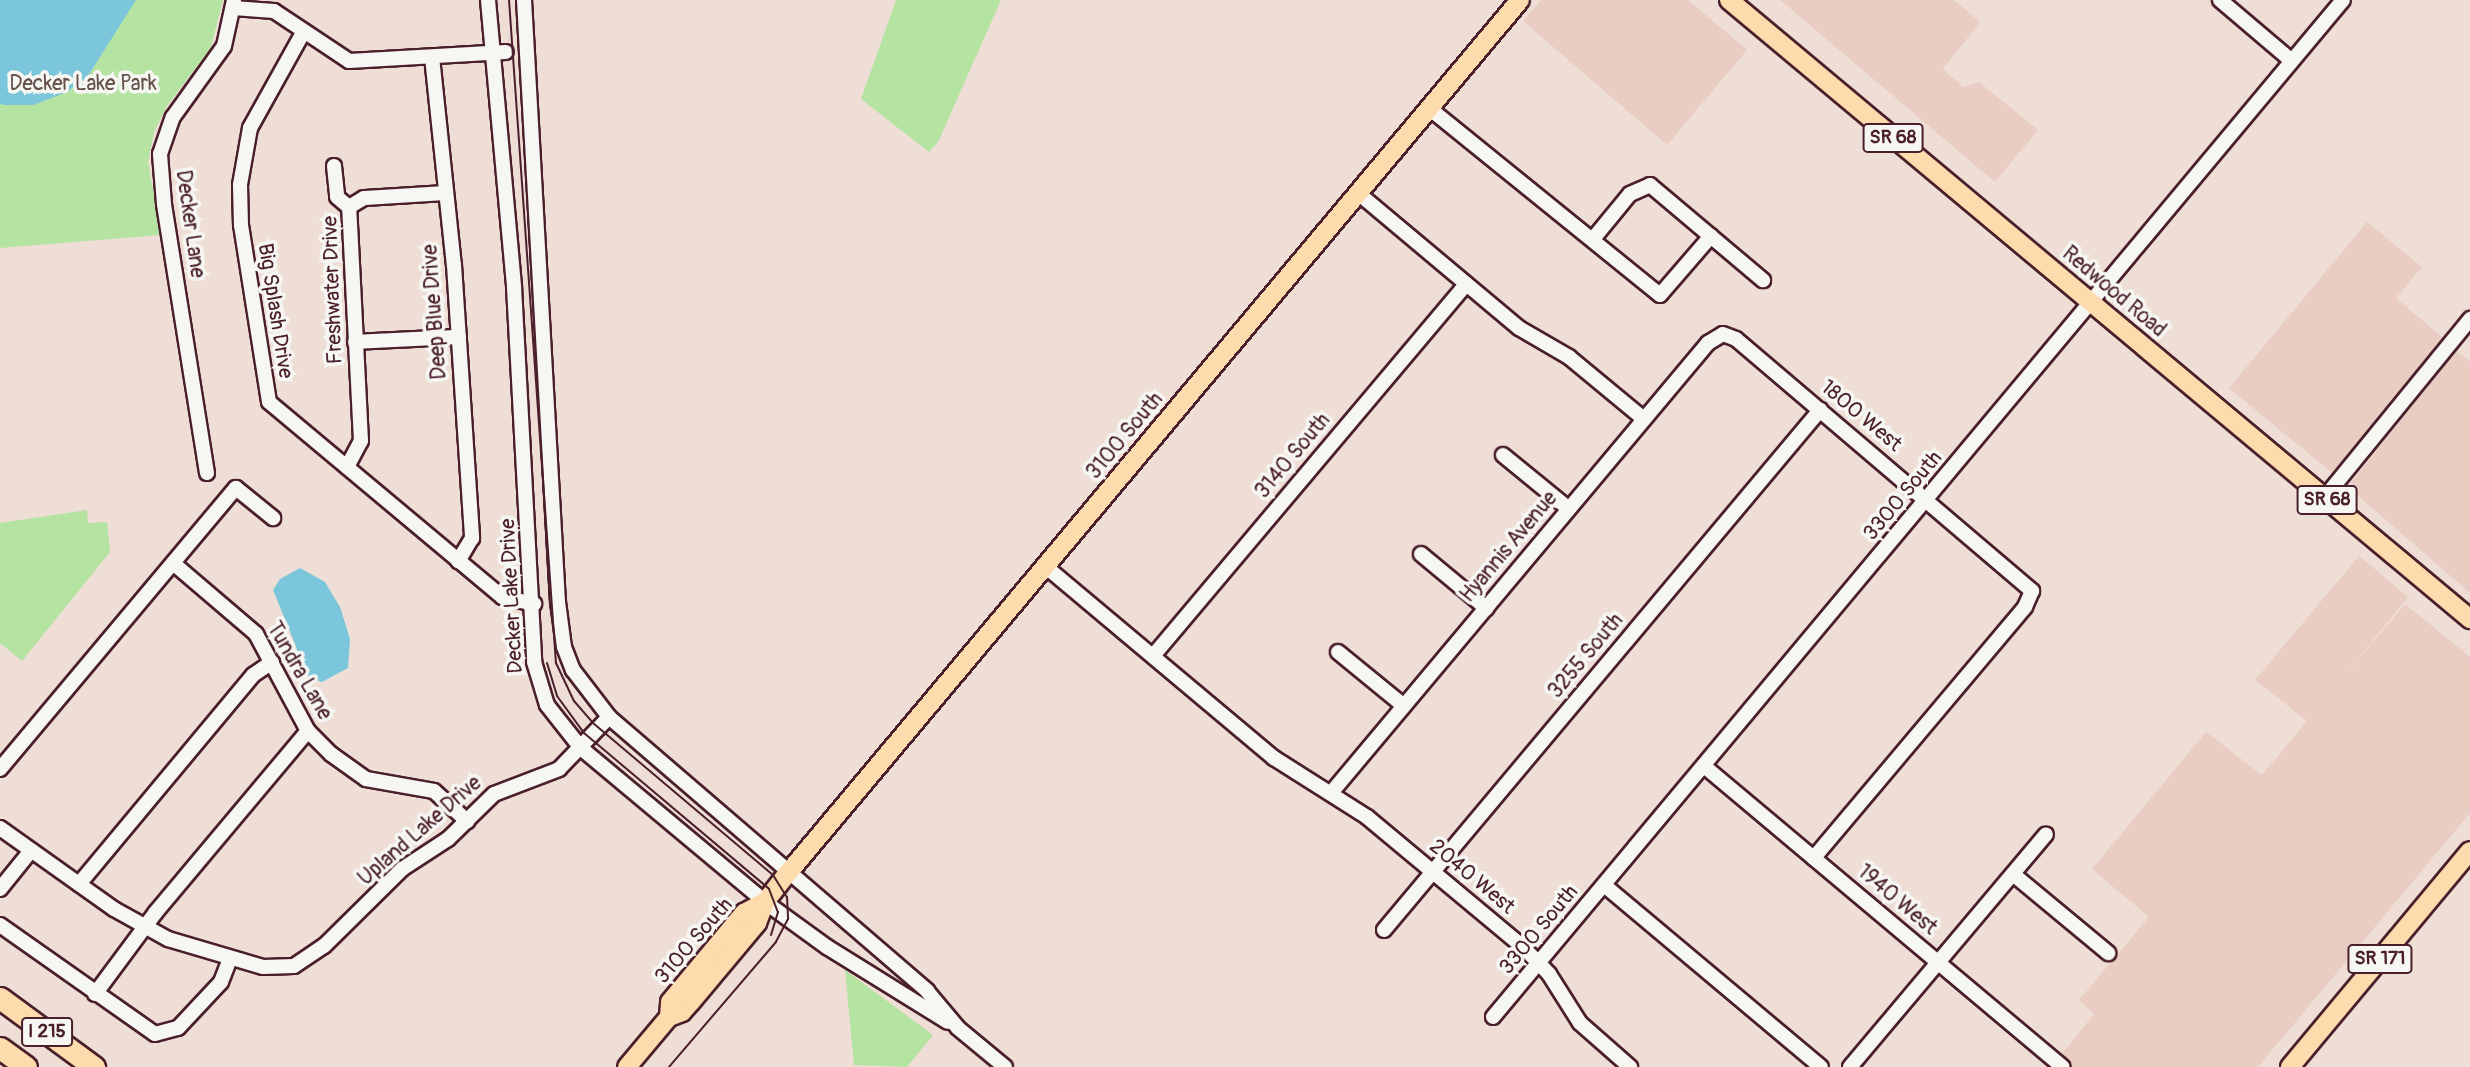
<!DOCTYPE html>
<style>
body{margin:0}
#map{position:relative;width:2470px;height:1067px;overflow:hidden;background:#eeded6;font-family:Pangolin,sans-serif}
div>[style]{position:absolute}
.built>*{inset:0;background:#e9cdc2}
.green>*{inset:0;background:#b5e3a2}
.water>*{inset:0;background:#7bc6db}
.roads{filter:drop-shadow(2px 0 #4a1f2b) drop-shadow(-2px 0 #4a1f2b) drop-shadow(0 2px #4a1f2b) drop-shadow(0 -2px #4a1f2b)}
.minor>*{height:14px;margin:-7px;padding:0 7px;transform-origin:7px;border-radius:7px;background:#f6f6f2}
.major>*{height:18px;margin:-9px;padding:0 9px;transform-origin:9px;border-radius:9px;background:#fedbac}
.highway>*{height:21px;margin:-10.5px;padding:0 10.5px;transform-origin:10.5px;border-radius:10.5px;background:#fedbac}
.tram>*{height:2px;margin:-1px;padding:0 1px;transform-origin:1px;border-radius:1px;background:#4a1f2b}
span{translate:-50% -50%;white-space:nowrap;text-align:center;line-height:1.15;-webkit-text-stroke:7px #f6f6f2;paint-order:stroke}
.shield-label span{padding:2px 5px;background:#f6f6f2;border:2px solid;border-radius:5px;-webkit-text-stroke-width:0}
.shield-label{font-size:19px;color:#4a1f2b;font-weight:700}
.park-label{font-size:21px;color:#655049}
.street-label{font-size:21px;color:#4a1f2b}
</style>
<div id="map">
<div class="built">
<div style="clip-path:polygon(1541px 0,1688px 0,1747px 50px,1667px 145px,1523px 21px)"></div>
<div style="clip-path:polygon(1780px 0,1954px 0,1980px 22px,1943px 69px,1963px 87px,1979px 82px,2038px 130px,1995px 182px)"></div>
<div style="clip-path:polygon(2367px 222px,2422px 267px,2396px 298px,2444px 339px,2332px 473px,2229px 388px)"></div>
<div style="clip-path:polygon(2456px 350px,2470px 362px,2470px 593px,2348px 487px)"></div>
<div style="clip-path:polygon(2359px 556px,2408px 597px,2344px 676px,2405px 604px,2470px 657px,2470px 813px,2258px 1067px,2073px 1067px,2060px 1056px,2094px 1014px,2079px 1000px,2149px 917px,2092px 869px,2206px 732px,2262px 775px,2307px 721px,2255px 680px)"></div>
</div>
<div class="green">
<div style="clip-path:polygon(0 0,223px 0,211px 47px,167px 106px,154px 132px,148px 162px,161px 235px,0 248px)"></div>
<div style="clip-path:polygon(896px 0,1001px 0,938px 142px,929px 152px,861px 99px)"></div>
<div style="clip-path:polygon(87px 510px,88px 523px,107px 522px,110px 552px,22px 661px,0 643px,0 523px)"></div>
<div style="clip-path:polygon(845px 970px,933px 1035px,907px 1067px,854px 1065px)"></div>
</div>
<div class="water">
<div style="clip-path:polygon(0 0,136px 0,88px 76px,67px 92px,33px 105px,5px 105px,0 104px)"></div>
<div style="clip-path:polygon(300px 568px,325px 582px,340px 607px,350px 639px,348px 668px,322px 682px,310px 678px,294px 658px,299px 656px,295px 644px,273px 590px,280px 579px)"></div>
</div>
<div class="roads">
<div class="minor">
<div style="left:488px;top:0;width:288px;rotate:84.8deg"></div>
<div style="left:514px;top:287px;width:376px;rotate:86.9deg"></div>
<div style="left:534px;top:662px;width:45px;rotate:73.2deg"></div>
<div style="left:547px;top:705px;width:55px;rotate:51.7deg"></div>
<div style="left:581px;top:748px;width:240px;rotate:39.9deg"></div>
<div style="left:765px;top:902px;width:77px;rotate:36deg"></div>
<div style="left:827px;top:947px;width:142px;rotate:31.8deg"></div>
<div style="left:524px;top:0;width:603px;rotate:86.77deg"></div>
<div style="left:558px;top:602px;width:45px;rotate:82.4deg"></div>
<div style="left:564px;top:647px;width:25px;rotate:69deg"></div>
<div style="left:573px;top:670px;width:59px;rotate:52.5deg"></div>
<div style="left:609px;top:717px;width:420px;rotate:40.7deg"></div>
<div style="left:927px;top:991px;width:48px;rotate:50deg"></div>
<div style="left:958px;top:1028px;width:61px;rotate:39.7deg"></div>
<div style="left:2220px;top:0;width:94px;rotate:40.3deg"></div>
<div style="left:233px;top:8px;width:41px;rotate:4.2deg"></div>
<div style="left:274px;top:11px;width:90px;rotate:33.7deg"></div>
<div style="left:349px;top:61px;width:157px;rotate:-3.3deg"></div>
<div style="left:304px;top:31px;width:111px;rotate:119.1deg"></div>
<div style="left:250px;top:128px;width:58px;rotate:100deg"></div>
<div style="left:240px;top:185px;width:40px;rotate:88.6deg"></div>
<div style="left:241px;top:225px;width:179px;rotate:81deg"></div>
<div style="left:269px;top:402px;width:304px;rotate:39.9deg"></div>
<div style="left:502px;top:597px;width:33px;rotate:12deg"></div>
<div style="left:432px;top:57px;width:209px;rotate:84deg"></div>
<div style="left:454px;top:265px;width:274px;rotate:86.2deg"></div>
<div style="left:472px;top:538px;width:27px;rotate:121deg"></div>
<div style="left:1429px;top:108px;width:297px;rotate:39deg"></div>
<div style="left:1660px;top:295px;width:78px;rotate:-49.2deg"></div>
<div style="left:334px;top:166px;width:31px;rotate:84deg"></div>
<div style="left:337px;top:197px;width:16px;rotate:40deg"></div>
<div style="left:1358px;top:193px;width:210px;rotate:40deg"></div>
<div style="left:1519px;top:328px;width:58px;rotate:30.1deg"></div>
<div style="left:1569px;top:357px;width:97px;rotate:39.6deg"></div>
<div style="left:1593px;top:239px;width:58px;rotate:-50.6deg"></div>
<div style="left:1630px;top:194px;width:22px;rotate:-24deg"></div>
<div style="left:1650px;top:185px;width:148px;rotate:40.1deg"></div>
<div style="left:355px;top:342px;width:104px;rotate:-2.8deg"></div>
<div style="left:1503px;top:455px;width:85px;rotate:39.3deg"></div>
<div style="left:347px;top:467px;width:30px;rotate:-62deg"></div>
<div style="left:361px;top:441px;width:234px;rotate:-92.9deg"></div>
<div style="left:349px;top:207px;width:17px;rotate:-31deg"></div>
<div style="left:364px;top:198px;width:82px;rotate:-3.5deg"></div>
<div style="left:207px;top:473px;width:272px;rotate:-99.1deg"></div>
<div style="left:164px;top:204px;width:50px;rotate:-94.6deg"></div>
<div style="left:160px;top:154px;width:39px;rotate:-71deg"></div>
<div style="left:173px;top:117px;width:87px;rotate:-54.3deg"></div>
<div style="left:224px;top:46px;width:47px;rotate:-77.7deg"></div>
<div style="left:2325px;top:497px;width:230px;rotate:-50.8deg"></div>
<div style="left:1421px;top:554px;width:85px;rotate:39.7deg"></div>
<div style="left:173px;top:563px;width:109px;rotate:40.5deg"></div>
<div style="left:256px;top:634px;width:110px;rotate:61.8deg"></div>
<div style="left:308px;top:731px;width:33px;rotate:45deg"></div>
<div style="left:331px;top:754px;width:43px;rotate:35.5deg"></div>
<div style="left:366px;top:779px;width:69px;rotate:10deg"></div>
<div style="left:434px;top:791px;width:45px;rotate:42.3deg"></div>
<div style="left:1045px;top:566px;width:299px;rotate:40deg"></div>
<div style="left:1274px;top:758px;width:110px;rotate:32.4deg"></div>
<div style="left:1367px;top:817px;width:204px;rotate:39.8deg"></div>
<div style="left:1524px;top:948px;width:36px;rotate:46deg"></div>
<div style="left:1549px;top:974px;width:58px;rotate:57.7deg"></div>
<div style="left:1580px;top:1023px;width:67px;rotate:41.3deg"></div>
<div style="left:1338px;top:652px;width:85px;rotate:39.3deg"></div>
<div style="left:1153px;top:656px;width:486px;rotate:-49.9deg"></div>
<div style="left:1704px;top:766px;width:468px;rotate:40deg"></div>
<div style="left:0;top:769px;width:367px;rotate:-50deg"></div>
<div style="left:236px;top:488px;width:48px;rotate:39deg"></div>
<div style="left:1331px;top:793px;width:587px;rotate:-50.04deg"></div>
<div style="left:1708px;top:343px;width:17px;rotate:-31deg"></div>
<div style="left:1723px;top:334px;width:14px;rotate:21deg"></div>
<div style="left:1736px;top:339px;width:389px;rotate:40.4deg"></div>
<div style="left:2032px;top:591px;width:17px;rotate:114deg"></div>
<div style="left:2025px;top:607px;width:328px;rotate:130.1deg"></div>
<div style="left:0;top:828px;width:140px;rotate:35.4deg"></div>
<div style="left:114px;top:909px;width:62px;rotate:29.1deg"></div>
<div style="left:168px;top:939px;width:99px;rotate:16.4deg"></div>
<div style="left:263px;top:967px;width:31px;rotate:-2deg"></div>
<div style="left:294px;top:966px;width:36px;rotate:-34deg"></div>
<div style="left:324px;top:946px;width:110px;rotate:-44.6deg"></div>
<div style="left:402px;top:869px;width:55px;rotate:-33.1deg"></div>
<div style="left:448px;top:839px;width:64px;rotate:-44.4deg"></div>
<div style="left:494px;top:794px;width:70px;rotate:-21deg"></div>
<div style="left:559px;top:769px;width:72px;rotate:-46.1deg"></div>
<div style="left:2013px;top:874px;width:124px;rotate:39.7deg"></div>
<div style="left:79px;top:884px;width:272px;rotate:-50.2deg"></div>
<div style="left:253px;top:675px;width:23px;rotate:-34deg"></div>
<div style="left:1604px;top:885px;width:283px;rotate:40deg"></div>
<div style="left:0;top:889px;width:48px;rotate:-51deg"></div>
<div style="left:0;top:925px;width:189px;rotate:35.1deg"></div>
<div style="left:155px;top:1034px;width:24px;rotate:-15deg"></div>
<div style="left:178px;top:1028px;width:63px;rotate:-46.9deg"></div>
<div style="left:221px;top:982px;width:25px;rotate:-69deg"></div>
<div style="left:1384px;top:930px;width:679px;rotate:-50.02deg"></div>
<div style="left:95px;top:994px;width:102px;rotate:-53.4deg"></div>
<div style="left:156px;top:912px;width:236px;rotate:-50deg"></div>
<div style="left:1493px;top:1017px;width:1325px;rotate:-50.11deg"></div>
<div style="left:1850px;top:1067px;width:304px;rotate:-49.9deg"></div>
</div>
<div class="major">
<div style="left:1729px;top:0;width:966px;rotate:39.87deg"></div>
<div style="left:669px;top:1017px;width:15px;rotate:-86deg"></div>
<div style="left:670px;top:1002px;width:116px;rotate:-50.3deg"></div>
<div style="left:744px;top:913px;width:24px;rotate:-28deg"></div>
<div style="left:627px;top:1067px;width:65px;rotate:-50deg"></div>
<div style="left:669px;top:1017px;width:14px;rotate:-21deg"></div>
<div style="left:682px;top:1012px;width:13px;rotate:-48deg"></div>
<div style="left:691px;top:1002px;width:103px;rotate:-50.1deg"></div>
<div style="left:757px;top:923px;width:22px;rotate:-69deg"></div>
<div style="left:765px;top:902px;width:37px;rotate:-52deg"></div>
<div style="left:788px;top:873px;width:1139px;rotate:-50.02deg"></div>
<div style="left:2290px;top:1067px;width:281px;rotate:-50.2deg"></div>
</div>
<div class="highway">
<div style="left:0;top:998px;width:117px;rotate:36.3deg"></div>
<div style="left:0;top:1048px;width:32px;rotate:36deg"></div>
</div>
</div>
<div class="tram">
<div style="left:509px;top:0;width:665px;rotate:85.95deg"></div>
<div style="left:556px;top:663px;width:42px;rotate:64.7deg"></div>
<div style="left:574px;top:701px;width:29px;rotate:49deg"></div>
<div style="left:593px;top:723px;width:236px;rotate:40.2deg"></div>
<div style="left:773px;top:875px;width:26px;rotate:58deg"></div>
<div style="left:787px;top:897px;width:22px;rotate:87deg"></div>
<div style="left:788px;top:919px;width:26px;rotate:118deg"></div>
<div style="left:776px;top:942px;width:165px;rotate:130.6deg"></div>
<div style="left:547px;top:663px;width:34px;rotate:73deg"></div>
<div style="left:557px;top:696px;width:46px;rotate:53.9deg"></div>
<div style="left:584px;top:733px;width:242px;rotate:40.1deg"></div>
<div style="left:769px;top:889px;width:25px;rotate:69deg"></div>
<div style="left:778px;top:912px;width:24px;rotate:107deg"></div>
</div>
<div class="shield-label">
<span style="left:1893px;top:138px">SR 68</span>
<span style="left:2327px;top:500px">SR 68</span>
<span style="left:2380px;top:959px">SR 171</span>
<span style="left:47px;top:1032px">I 215</span>
</div>
<div class="park-label">
<span style="left:83px;top:84px">Decker Lake Park</span>
</div>
<div class="street-label">
<span style="left:190px;top:224px;rotate:82deg">Decker Lane</span>
<span style="left:333px;top:290px;rotate:-92deg">Freshwater Drive</span>
<span style="left:2114px;top:292px;rotate:40deg">Redwood Road</span>
<span style="left:275px;top:311px;rotate:81deg">Big Splash Drive</span>
<span style="left:435px;top:312px;rotate:-94deg">Deep Blue Drive</span>
<span style="left:1861px;top:416px;rotate:40deg">1800 West</span>
<span style="left:1125px;top:436px;rotate:-50deg">3100 South</span>
<span style="left:1293px;top:456px;rotate:-50deg">3140 South</span>
<span style="left:1903px;top:496px;rotate:-50deg">3300 South</span>
<span style="left:1509px;top:547px;rotate:-50deg">Hyannis Avenue</span>
<span style="left:512px;top:596px;rotate:-93deg">Decker Lake Drive</span>
<span style="left:1586px;top:656px;rotate:-50deg">3255 South</span>
<span style="left:299px;top:671px;rotate:60deg">Tundra Lane</span>
<span style="left:420px;top:831px;rotate:-41deg">Upland Lake Drive</span>
<span style="left:1472px;top:877px;rotate:40deg">2040 West</span>
<span style="left:1897px;top:900px;rotate:40deg">1940 West</span>
<span style="left:1539px;top:930px;rotate:-50deg">3300 South</span>
<span style="left:694px;top:941px;rotate:-49deg">3100 South</span>
</div>
</div>
